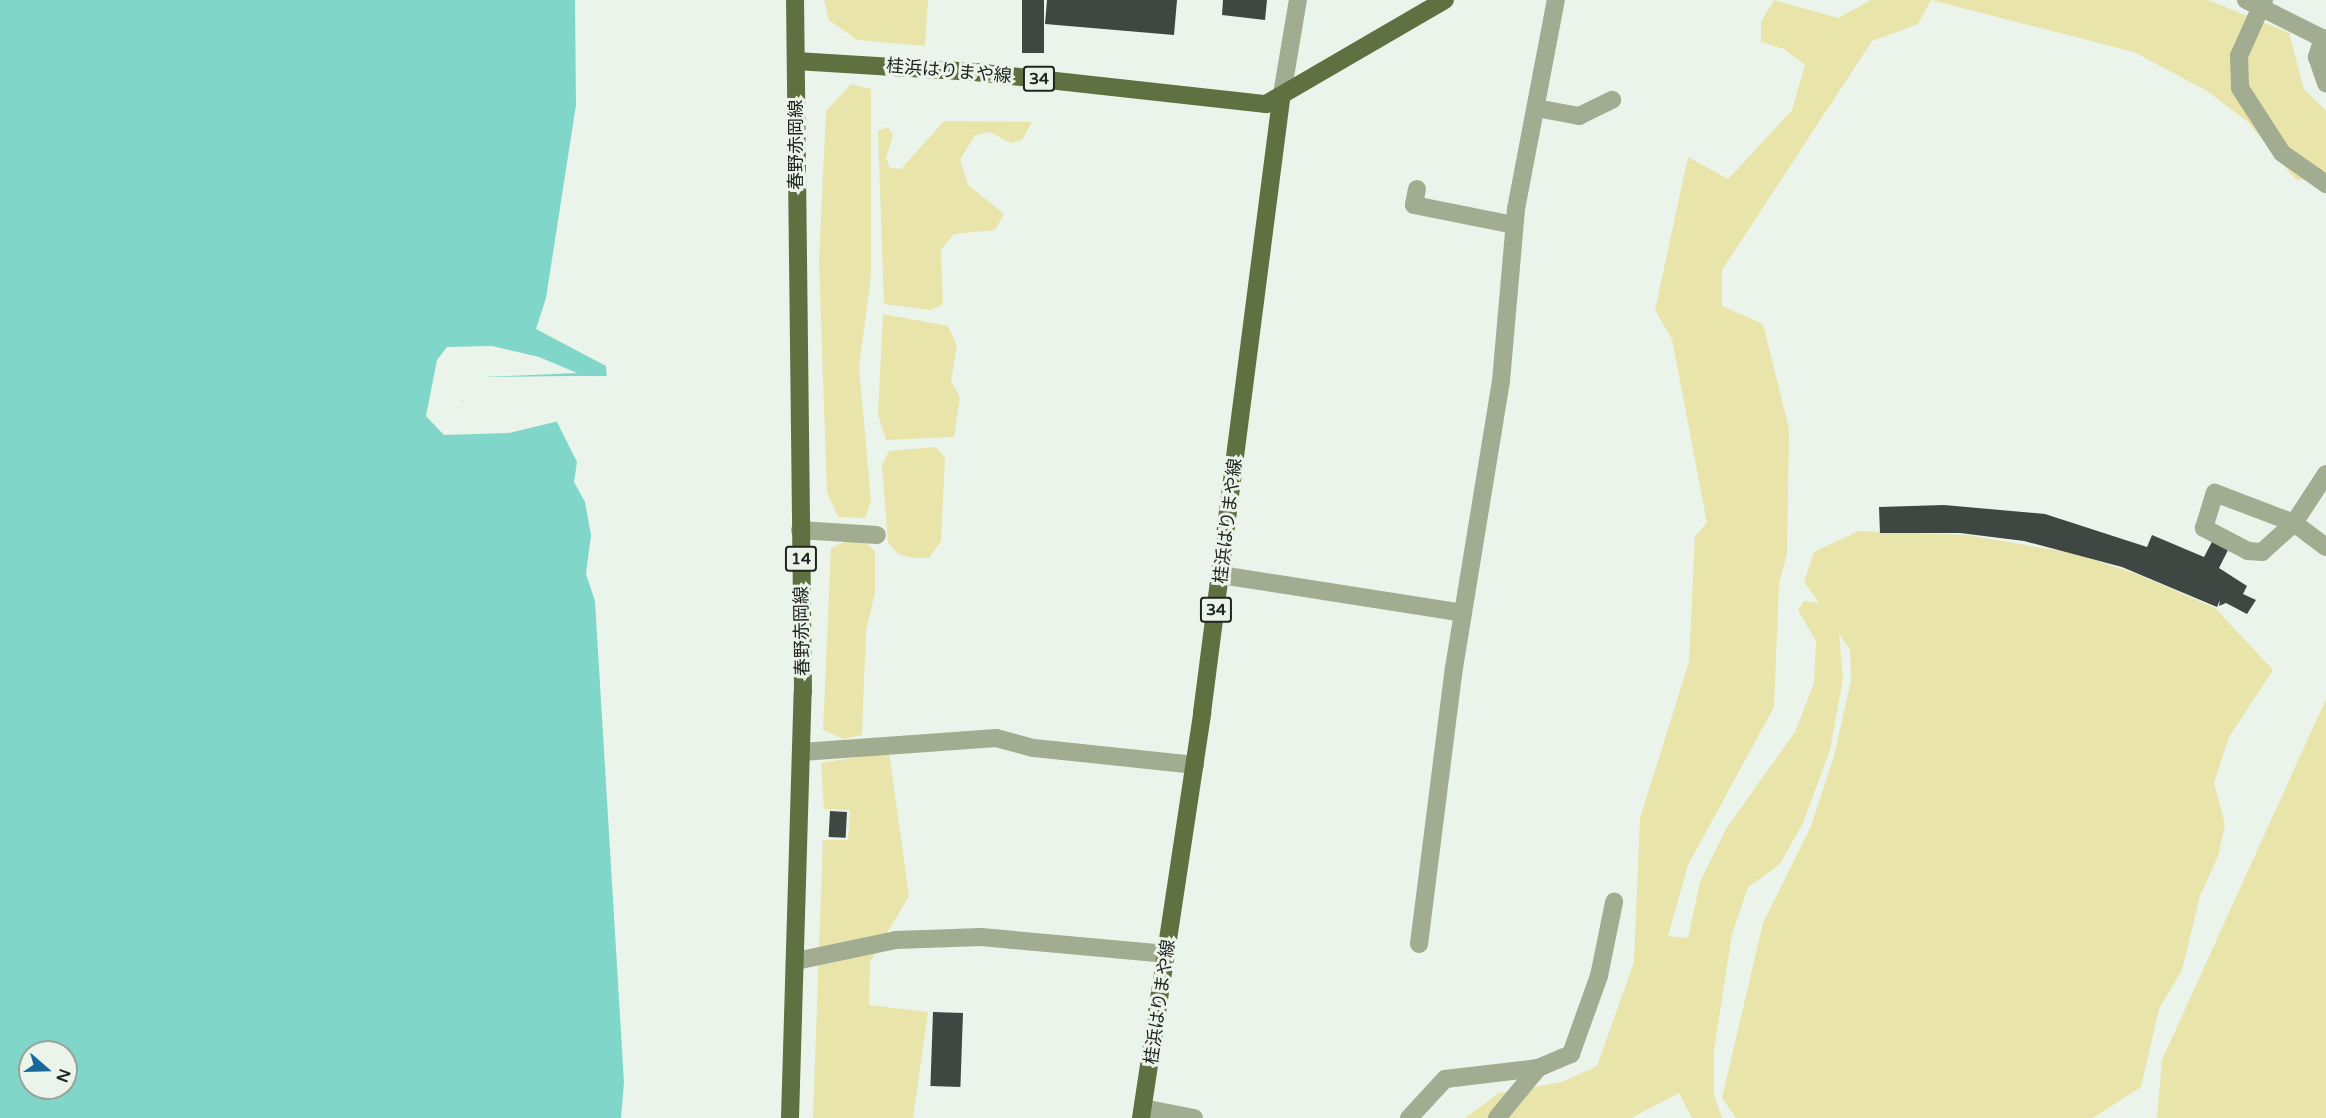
<!DOCTYPE html>
<meta charset="utf-8">
<style>
body{margin:0}
#map{position:relative;width:2326px;height:1118px;overflow:hidden;background:#ebf4eb;font-family:"Varela Round","Noto Sans JP",sans-serif}
div>[style]{position:absolute}
.green>*{inset:0;background:#e8e4aa}
.water>*{inset:0;background:#80d7c9}
.pier>*{inset:0;background:#ebf4eb}
.building>*{inset:0;background:#3e4742;transform-origin:0 0}
.minor>*{height:18px;margin:-9px;padding:0 9px;transform-origin:9px;border-radius:9px;background:#a1ac91}
.major>*{height:18px;margin:-9px;padding:0 9px;transform-origin:9px;border-radius:9px;background:#607141}
span{translate:-50% -50%;white-space:nowrap;text-align:center;line-height:1.15;-webkit-text-stroke:6px #ebf4eb;paint-order:stroke}
.shield-label span{padding:2px 4px;background:#ebf4eb;border:2px solid;border-radius:4px;-webkit-text-stroke-width:0}
.shield-label{font-size:16px;color:#212420;font-weight:700}
.street-label{font-size:18px;color:#212420}
.north{position:absolute;left:18px;top:1040px;width:60px;height:60px;box-sizing:border-box;background:#ebf4eb;border:2px solid #9aa19a;border-radius:50%;rotate:110deg;font-size:16px;font-weight:700;line-height:24px;text-align:center;color:#212420}
.north::after{content:'';display:block;margin:auto;width:21px;height:27px;background:#17699b;clip-path:polygon(50% 0,100% 100%,50% 72%,0 100%)}
</style>
<div id="map">
<div class="green">
<div style="clip-path:polygon(824px 0,928px 0,925px 46px,857px 40px,829px 20px)"></div>
<div style="clip-path:polygon(1774px 0,1838px 18px,1871px 0,1931px 0,1918px 24px,1872px 41px,1722px 270px,1722px 306px,1763px 324px,1789px 429px,1787px 554px,1779px 583px,1774px 707px,1688px 865px,1668px 936px,1688px 938px,1700px 882px,1726px 829px,1795px 732px,1814px 683px,1816px 641px,1798px 610px,1804px 601px,1819px 603px,1804px 582px,1814px 552px,1859px 531px,1967px 535px,2072px 553px,2137px 574px,2215px 608px,2273px 670px,2229px 737px,2214px 783px,2225px 824px,2218px 856px,2200px 896px,2182px 970px,2159px 1009px,2141px 1087px,2093px 1118px,1736px 1118px,1722px 1098px,1763px 923px,1811px 826px,1834px 756px,1851px 681px,1850px 650px,1839px 634px,1843px 679px,1830px 750px,1803px 823px,1780px 864px,1748px 887px,1732px 934px,1714px 1050px,1714px 1095px,1722px 1118px,1692px 1118px,1679px 1093px,1631px 1118px,1465px 1118px,1499px 1093px,1562px 1082px,1597px 1066px,1634px 962px,1640px 818px,1689px 662px,1695px 536px,1707px 523px,1672px 339px,1655px 310px,1688px 157px,1728px 179px,1792px 110px,1805px 65px,1784px 49px,1761px 42px,1761px 22px)"></div>
<div style="clip-path:polygon(1931px 0,2208px 0,2289px 33px,2304px 89px,2326px 111px,2326px 178px,2296px 180px,2247px 121px,2207px 91px,2134px 52px)"></div>
<div style="clip-path:polygon(851px 84px,871px 89px,871px 276px,859px 367px,871px 501px,865px 518px,838px 517px,827px 492px,819px 262px,826px 111px)"></div>
<div style="clip-path:polygon(944px 121px,1032px 122px,1022px 140px,1011px 143px,990px 132px,975px 135px,960px 160px,968px 185px,1004px 214px,995px 230px,954px 234px,941px 250px,943px 304px,931px 310px,884px 304px,878px 131px,888px 127px,893px 135px,886px 158px,890px 168px,901px 169px)"></div>
<div style="clip-path:polygon(883px 314px,948px 326px,957px 346px,951px 381px,960px 397px,954px 437px,886px 440px,878px 414px)"></div>
<div style="clip-path:polygon(936px 447px,945px 458px,941px 541px,929px 558px,913px 558px,898px 554px,888px 542px,882px 465px,889px 451px)"></div>
<div style="clip-path:polygon(858px 536px,875px 551px,875px 593px,866px 630px,862px 735px,844px 739px,823px 730px,831px 548px)"></div>
<div style="clip-path:polygon(2326px 699px,2326px 1118px,2157px 1118px,2162px 1060px)"></div>
<div style="clip-path:polygon(889px 752px,909px 896px,870px 962px,869px 1005px,928px 1012px,913px 1118px,813px 1118px,823px 840px,848px 840px,850px 810px,824px 809px,821px 763px)"></div>
</div>
<div class="water">
<div style="clip-path:polygon(evenodd,0 0,575px 0,576px 105px,546px 298px,536px 329px,606px 366px,607px 381px,591px 376px,461px 378px,463px 402px,547px 402px,577px 462px,574px 482px,585px 502px,591px 535px,586px 574px,595px 601px,624px 1082px,621px 1118px,0 1118px,0 0,30px 1052px,66px 1052px,66px 1088px,30px 1088px,30px 1052px)"></div>
</div>
<div class="pier">
<div style="clip-path:polygon(492px 346px,539px 357px,577px 373px,481px 377px,606px 376px,610px 382px,464px 380px,465px 399px,550px 401px,462px 401px,462px 402px,551px 402px,563px 420px,509px 433px,444px 435px,426px 416px,437px 360px,447px 347px)"></div>
</div>
<div class="building">
<div style="left:1022px;top:0;width:22px;height:53px"></div>
<div style="clip-path:polygon(1047px 0,1177px 0,1174px 35px,1045px 24px)"></div>
<div style="clip-path:polygon(1223px 0,1267px 0,1265px 20px,1222px 15px)"></div>
<div style="clip-path:polygon(1944px 505px,2045px 514px,2147px 547px,2152px 535px,2204px 557px,2214px 538px,2230px 546px,2219px 568px,2247px 586px,2243px 594px,2256px 600px,2247px 614px,2226px 603px,2219px 606px,2220px 600px,2217px 607px,2122px 567px,2024px 541px,1960px 533px,1880px 533px,1879px 507px)"></div>
<div style="left:830px;top:811px;width:17px;height:26px;rotate:3deg"></div>
<div style="left:933px;top:1012px;width:30px;height:74px;rotate:2deg"></div>
</div>
<div class="minor">
<div style="left:2246px;top:0;width:89px;rotate:26.6deg"></div>
<div style="left:2264px;top:0;width:61px;rotate:114.1deg"></div>
<div style="left:2239px;top:56px;width:32px;rotate:88deg"></div>
<div style="left:2240px;top:88px;width:77px;rotate:57.1deg"></div>
<div style="left:2282px;top:153px;width:54px;rotate:35.2deg"></div>
<div style="left:2323px;top:38px;width:20px;rotate:108deg"></div>
<div style="left:2317px;top:57px;width:28px;rotate:71deg"></div>
<div style="left:1281px;top:100px;width:101px;rotate:-80.4deg"></div>
<div style="left:1536px;top:108px;width:44px;rotate:10.5deg"></div>
<div style="left:1579px;top:116px;width:37px;rotate:-26deg"></div>
<div style="left:1417px;top:189px;width:16px;rotate:101deg"></div>
<div style="left:1414px;top:205px;width:102px;rotate:11.3deg"></div>
<div style="left:2326px;top:474px;width:59px;rotate:123.1deg"></div>
<div style="left:2294px;top:523px;width:43px;rotate:137.8deg"></div>
<div style="left:2262px;top:552px;width:14px;rotate:-176deg"></div>
<div style="left:2248px;top:551px;width:50px;rotate:-152.4deg"></div>
<div style="left:2204px;top:528px;width:37px;rotate:-73deg"></div>
<div style="left:2215px;top:493px;width:85px;rotate:20.8deg"></div>
<div style="left:2294px;top:523px;width:40px;rotate:37deg"></div>
<div style="left:800px;top:530px;width:77px;rotate:3.7deg"></div>
<div style="left:1221px;top:575px;width:245px;rotate:8.9deg"></div>
<div style="left:802px;top:752px;width:195px;rotate:-4.1deg"></div>
<div style="left:996px;top:738px;width:39px;rotate:15deg"></div>
<div style="left:1034px;top:748px;width:162px;rotate:6deg"></div>
<div style="left:1419px;top:944px;width:278px;rotate:-82.8deg"></div>
<div style="left:1454px;top:668px;width:291px;rotate:-80.7deg"></div>
<div style="left:1501px;top:381px;width:173px;rotate:-85deg"></div>
<div style="left:1516px;top:209px;width:213px;rotate:-79.2deg"></div>
<div style="left:796px;top:961px;width:102px;rotate:-11.9deg"></div>
<div style="left:896px;top:940px;width:85px;rotate:-2deg"></div>
<div style="left:981px;top:937px;width:187px;rotate:5.2deg"></div>
<div style="left:1143px;top:1108px;width:52px;rotate:11.1deg"></div>
<div style="left:1409px;top:1118px;width:53px;rotate:-47.3deg"></div>
<div style="left:1445px;top:1079px;width:94px;rotate:-6.7deg"></div>
<div style="left:1538px;top:1068px;width:36px;rotate:-23deg"></div>
<div style="left:1571px;top:1054px;width:83px;rotate:-70.3deg"></div>
<div style="left:1599px;top:976px;width:76px;rotate:-78.5deg"></div>
<div style="left:1497px;top:1118px;width:65px;rotate:-50.6deg"></div>
</div>
<div class="major">
<div style="left:796px;top:61px;width:179px;rotate:3.5deg"></div>
<div style="left:975px;top:72px;width:293px;rotate:6.3deg"></div>
<div style="left:1266px;top:104px;width:207px;rotate:-30.2deg"></div>
<div style="left:790px;top:1118px;width:426px;rotate:-88.3deg"></div>
<div style="left:803px;top:692px;width:692px;rotate:-90.66deg"></div>
<div style="left:1141px;top:1118px;width:410px;rotate:-81.4deg"></div>
<div style="left:1202px;top:713px;width:618px;rotate:-82.66deg"></div>
</div>
<div class="shield-label">
<span style="left:1039px;top:79px">34</span>
<span style="left:801px;top:559px">14</span>
<span style="left:1216px;top:610px">34</span>
</div>
<div class="street-label">
<span style="left:949px;top:71px;rotate:5deg">桂浜はりまや線</span>
<span style="left:796px;top:145px;rotate:-90deg">春野赤岡線</span>
<span style="left:1228px;top:521px;rotate:-83deg">桂浜はりまや線</span>
<span style="left:802px;top:631px;rotate:-91deg">春野赤岡線</span>
<span style="left:1160px;top:1002px;rotate:-82deg">桂浜はりまや線</span>
</div>
<div class="north">N</div>
</div>
